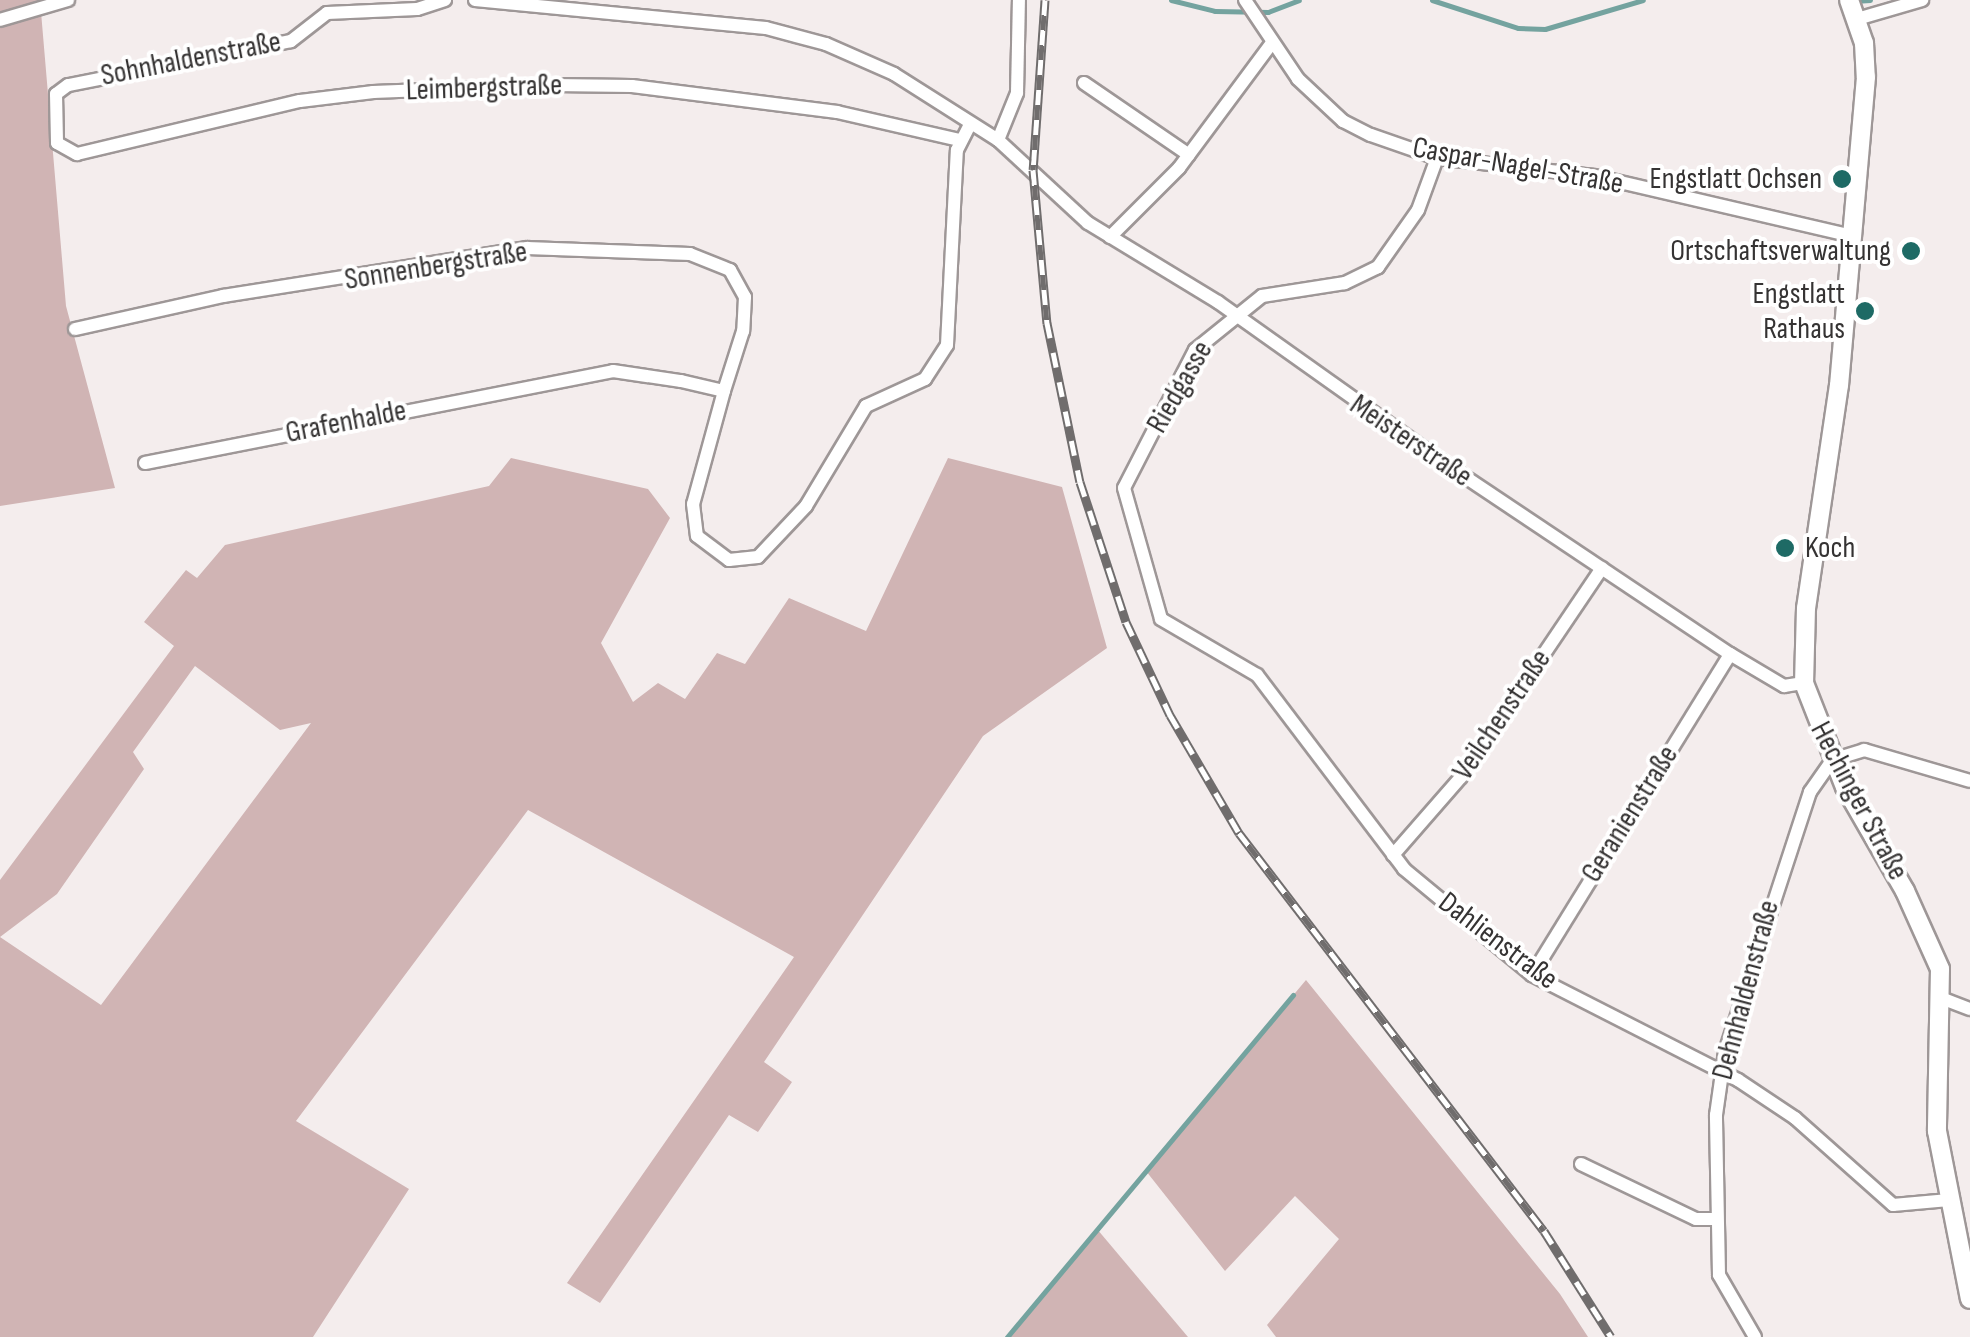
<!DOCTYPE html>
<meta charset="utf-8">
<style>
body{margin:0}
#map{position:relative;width:1970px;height:1337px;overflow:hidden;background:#f4eded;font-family:"Sofia Sans Condensed",sans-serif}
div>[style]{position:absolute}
.green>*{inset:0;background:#d0b4b4}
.stream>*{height:5px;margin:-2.5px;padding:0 2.5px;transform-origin:2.5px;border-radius:2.5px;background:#74a39f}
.roads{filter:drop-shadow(2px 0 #9e9797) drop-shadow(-2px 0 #9e9797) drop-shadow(0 2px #9e9797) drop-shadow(0 -2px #9e9797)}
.street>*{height:12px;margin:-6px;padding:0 6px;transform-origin:6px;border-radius:6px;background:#fff}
.secondary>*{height:18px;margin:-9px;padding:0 9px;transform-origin:9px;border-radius:9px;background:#fff}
.rail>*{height:9px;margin-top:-4.5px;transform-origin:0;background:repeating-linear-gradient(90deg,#fff 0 15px,#706d6d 0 30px);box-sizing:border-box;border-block:2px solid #706d6d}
.dots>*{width:28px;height:28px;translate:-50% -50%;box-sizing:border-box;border:5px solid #fff;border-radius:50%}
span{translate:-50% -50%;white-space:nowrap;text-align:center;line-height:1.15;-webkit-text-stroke:8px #fff;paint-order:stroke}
.street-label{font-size:30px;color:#353333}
.poi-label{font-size:30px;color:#353333}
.right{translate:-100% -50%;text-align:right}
.left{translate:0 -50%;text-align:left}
</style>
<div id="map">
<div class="green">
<div style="clip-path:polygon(0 0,40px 0,66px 306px,115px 488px,0 506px)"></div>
<div style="clip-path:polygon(evenodd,511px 458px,648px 489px,670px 518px,601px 643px,633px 702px,658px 683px,685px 699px,717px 653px,745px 664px,789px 598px,866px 631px,948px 458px,1062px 487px,1107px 648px,983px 736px,764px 1062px,792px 1082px,758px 1132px,729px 1115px,600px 1303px,567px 1283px,794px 957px,528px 810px,296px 1121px,409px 1189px,313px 1337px,0 1337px,0 880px,174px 646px,144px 622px,186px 570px,197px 578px,225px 545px,489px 486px,511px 458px,195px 666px,280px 730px,311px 723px,101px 1005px,0 937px,57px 894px,144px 769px,133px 752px,195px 666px)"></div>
<div style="clip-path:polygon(1306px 980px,1560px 1294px,1588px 1337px,1276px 1337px,1267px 1325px,1339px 1239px,1295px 1196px,1225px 1271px,1146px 1171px)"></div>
<div style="clip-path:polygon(1097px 1229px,1188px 1337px,1007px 1337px)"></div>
</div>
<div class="stream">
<div style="left:1171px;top:0;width:45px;rotate:14deg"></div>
<div style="left:1215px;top:11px;width:53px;rotate:1.1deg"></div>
<div style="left:1268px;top:12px;width:33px;rotate:-21deg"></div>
<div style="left:1432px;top:0;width:90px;rotate:18deg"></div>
<div style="left:1518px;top:28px;width:27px;rotate:2deg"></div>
<div style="left:1545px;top:29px;width:102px;rotate:-16.5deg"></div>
<div style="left:1854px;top:1px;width:16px;rotate:-4deg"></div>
<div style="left:1007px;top:1337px;width:446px;rotate:-50.1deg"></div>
</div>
<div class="roads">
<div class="street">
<div style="left:445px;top:0;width:29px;rotate:162deg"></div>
<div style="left:417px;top:9px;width:90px;rotate:177.5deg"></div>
<div style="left:327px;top:13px;width:46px;rotate:142.1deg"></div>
<div style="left:291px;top:41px;width:227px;rotate:168.8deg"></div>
<div style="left:68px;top:85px;width:15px;rotate:143deg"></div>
<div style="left:56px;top:94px;width:49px;rotate:88.8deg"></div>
<div style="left:57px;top:143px;width:23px;rotate:29deg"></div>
<div style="left:77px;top:154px;width:229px;rotate:-13.4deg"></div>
<div style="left:300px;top:101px;width:74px;rotate:-7deg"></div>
<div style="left:373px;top:92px;width:180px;rotate:-2.2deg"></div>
<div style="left:553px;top:85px;width:79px;rotate:0.7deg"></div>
<div style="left:632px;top:86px;width:207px;rotate:7.2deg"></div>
<div style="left:837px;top:112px;width:125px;rotate:12.9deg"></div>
<div style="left:475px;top:0;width:292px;rotate:5.5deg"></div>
<div style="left:766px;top:28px;width:62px;rotate:14.9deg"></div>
<div style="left:826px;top:44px;width:74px;rotate:23.8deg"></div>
<div style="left:894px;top:74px;width:123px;rotate:32.4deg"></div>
<div style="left:998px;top:140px;width:122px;rotate:42.7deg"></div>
<div style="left:1088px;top:223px;width:152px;rotate:31.3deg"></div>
<div style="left:1218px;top:302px;width:276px;rotate:35.4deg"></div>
<div style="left:1443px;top:462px;width:345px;rotate:33.8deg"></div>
<div style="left:1730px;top:654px;width:63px;rotate:30.7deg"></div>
<div style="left:1784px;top:686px;width:20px;rotate:-9deg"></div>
<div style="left:1245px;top:0;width:95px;rotate:56.1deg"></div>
<div style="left:1298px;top:79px;width:62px;rotate:43deg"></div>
<div style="left:1343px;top:121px;width:31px;rotate:27deg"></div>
<div style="left:1371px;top:135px;width:70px;rotate:19.2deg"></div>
<div style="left:1437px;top:158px;width:158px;rotate:6.5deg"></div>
<div style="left:1594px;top:176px;width:264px;rotate:13.1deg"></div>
<div style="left:1857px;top:19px;width:68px;rotate:-16.3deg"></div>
<div style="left:0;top:20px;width:71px;rotate:-16.4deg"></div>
<div style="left:1084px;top:83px;width:127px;rotate:34.4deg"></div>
<div style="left:998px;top:140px;width:51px;rotate:-68deg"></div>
<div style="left:1017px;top:93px;width:93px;rotate:-88.8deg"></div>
<div style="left:1437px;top:158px;width:55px;rotate:110.1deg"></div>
<div style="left:1418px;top:210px;width:70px;rotate:125.1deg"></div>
<div style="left:1378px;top:267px;width:37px;rotate:154deg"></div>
<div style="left:1345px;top:283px;width:84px;rotate:171.1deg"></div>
<div style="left:1262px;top:296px;width:86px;rotate:141.1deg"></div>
<div style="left:1195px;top:350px;width:155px;rotate:117.2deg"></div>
<div style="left:1124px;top:488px;width:136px;rotate:74.2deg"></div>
<div style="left:1161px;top:619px;width:111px;rotate:30.3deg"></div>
<div style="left:1257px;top:675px;width:243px;rotate:52.8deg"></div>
<div style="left:1404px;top:869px;width:166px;rotate:39.6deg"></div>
<div style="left:1532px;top:975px;width:231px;rotate:27deg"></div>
<div style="left:1738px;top:1080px;width:69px;rotate:33.7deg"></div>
<div style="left:1795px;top:1118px;width:131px;rotate:41.6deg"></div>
<div style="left:1893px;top:1205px;width:56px;rotate:-5.1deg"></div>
<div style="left:1110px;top:237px;width:98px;rotate:-45deg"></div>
<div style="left:1179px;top:168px;width:154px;rotate:-53.4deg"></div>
<div style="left:75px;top:329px;width:152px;rotate:-12.6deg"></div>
<div style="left:223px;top:296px;width:308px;rotate:-9deg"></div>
<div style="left:527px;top:248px;width:163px;rotate:2.1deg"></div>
<div style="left:690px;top:254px;width:43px;rotate:21.8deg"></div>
<div style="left:730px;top:270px;width:31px;rotate:61deg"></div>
<div style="left:745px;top:297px;width:34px;rotate:93deg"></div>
<div style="left:743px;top:331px;width:63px;rotate:107.6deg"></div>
<div style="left:145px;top:463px;width:477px;rotate:-11.1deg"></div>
<div style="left:613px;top:371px;width:69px;rotate:8.4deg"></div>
<div style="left:681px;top:381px;width:44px;rotate:13.1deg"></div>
<div style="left:724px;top:391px;width:117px;rotate:105.3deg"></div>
<div style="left:693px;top:504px;width:32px;rotate:83deg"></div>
<div style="left:697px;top:536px;width:40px;rotate:37deg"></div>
<div style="left:729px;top:560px;width:29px;rotate:-6deg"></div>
<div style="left:758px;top:557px;width:70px;rotate:-46.7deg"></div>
<div style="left:806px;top:506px;width:117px;rotate:-59deg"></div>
<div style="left:866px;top:406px;width:65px;rotate:-24.6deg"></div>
<div style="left:925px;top:379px;width:40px;rotate:-57.1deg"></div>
<div style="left:947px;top:345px;width:195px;rotate:-87.1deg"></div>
<div style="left:957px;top:150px;width:30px;rotate:-63deg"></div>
<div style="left:1393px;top:855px;width:103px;rotate:-48.9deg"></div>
<div style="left:1461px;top:777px;width:252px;rotate:-56deg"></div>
<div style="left:1532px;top:975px;width:377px;rotate:-58.3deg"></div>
<div style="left:1941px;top:998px;width:31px;rotate:21deg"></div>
<div style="left:1581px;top:1164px;width:127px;rotate:25.6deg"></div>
<div style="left:1696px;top:1219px;width:20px"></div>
<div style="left:1755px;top:1337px;width:72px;rotate:-120.1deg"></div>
<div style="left:1719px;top:1275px;width:160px;rotate:-91.1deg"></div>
<div style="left:1716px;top:1115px;width:64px;rotate:-81.9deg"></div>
<div style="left:1725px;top:1052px;width:274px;rotate:-71.9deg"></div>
<div style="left:1810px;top:792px;width:39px;rotate:-55deg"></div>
<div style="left:1832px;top:760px;width:34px;rotate:-17deg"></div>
<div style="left:1864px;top:750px;width:110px;rotate:16.3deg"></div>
</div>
<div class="secondary">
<div style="left:1849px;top:0;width:46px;rotate:70.8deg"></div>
<div style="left:1864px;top:43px;width:34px;rotate:87deg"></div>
<div style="left:1866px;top:77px;width:309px;rotate:95deg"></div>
<div style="left:1839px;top:385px;width:225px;rotate:98.4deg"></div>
<div style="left:1806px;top:608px;width:75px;rotate:91.5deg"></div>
<div style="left:1804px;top:683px;width:112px;rotate:68.5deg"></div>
<div style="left:1845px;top:787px;width:120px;rotate:60deg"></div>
<div style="left:1905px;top:891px;width:85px;rotate:65.8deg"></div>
<div style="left:1940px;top:969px;width:162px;rotate:91.1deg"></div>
<div style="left:1937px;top:1131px;width:171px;rotate:78.9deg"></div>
</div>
</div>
<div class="rail">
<div style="left:1045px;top:0;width:170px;rotate:94deg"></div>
<div style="left:1033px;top:170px;width:154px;rotate:84.8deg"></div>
<div style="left:1047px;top:323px;width:162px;rotate:78.3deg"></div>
<div style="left:1080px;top:482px;width:147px;rotate:71.8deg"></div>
<div style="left:1126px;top:622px;width:103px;rotate:64.7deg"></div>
<div style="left:1170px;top:715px;width:137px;rotate:59.7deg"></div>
<div style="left:1239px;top:833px;width:501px;rotate:52.54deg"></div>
<div style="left:1544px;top:1231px;width:125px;rotate:57.7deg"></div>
</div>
<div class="dots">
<div style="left:1842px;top:179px;background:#1e6a65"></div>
<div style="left:1911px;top:251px;background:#1e6a65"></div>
<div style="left:1865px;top:311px;background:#1e6a65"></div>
<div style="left:1785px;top:548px;background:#1e6a65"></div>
</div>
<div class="street-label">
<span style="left:191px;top:59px;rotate:-11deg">Sohnhaldenstraße</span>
<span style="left:484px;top:88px;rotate:-2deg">Leimbergstraße</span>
<span style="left:1518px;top:166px;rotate:10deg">Caspar-Nagel-Straße</span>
<span style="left:436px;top:266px;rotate:-9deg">Sonnenbergstraße</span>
<span style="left:1180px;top:387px;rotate:-60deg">Riedgasse</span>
<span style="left:346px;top:422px;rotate:-11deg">Grafenhalde</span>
<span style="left:1411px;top:441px;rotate:34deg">Meisterstraße</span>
<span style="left:1502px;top:715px;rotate:-56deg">Veilchenstraße</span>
<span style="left:1859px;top:801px;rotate:62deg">Hechinger Straße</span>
<span style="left:1630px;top:814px;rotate:-58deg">Geranienstraße</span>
<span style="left:1498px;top:941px;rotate:37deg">Dahlienstraße</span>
<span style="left:1746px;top:990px;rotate:-75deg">Dehnhaldenstraße</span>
</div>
<div class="poi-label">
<span class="right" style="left:1822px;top:179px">Engstlatt Ochsen</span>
<span class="right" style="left:1891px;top:251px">Ortschaftsverwaltung</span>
<span class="right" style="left:1845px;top:311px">Engstlatt<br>Rathaus</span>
<span class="left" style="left:1805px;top:548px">Koch</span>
</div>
</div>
